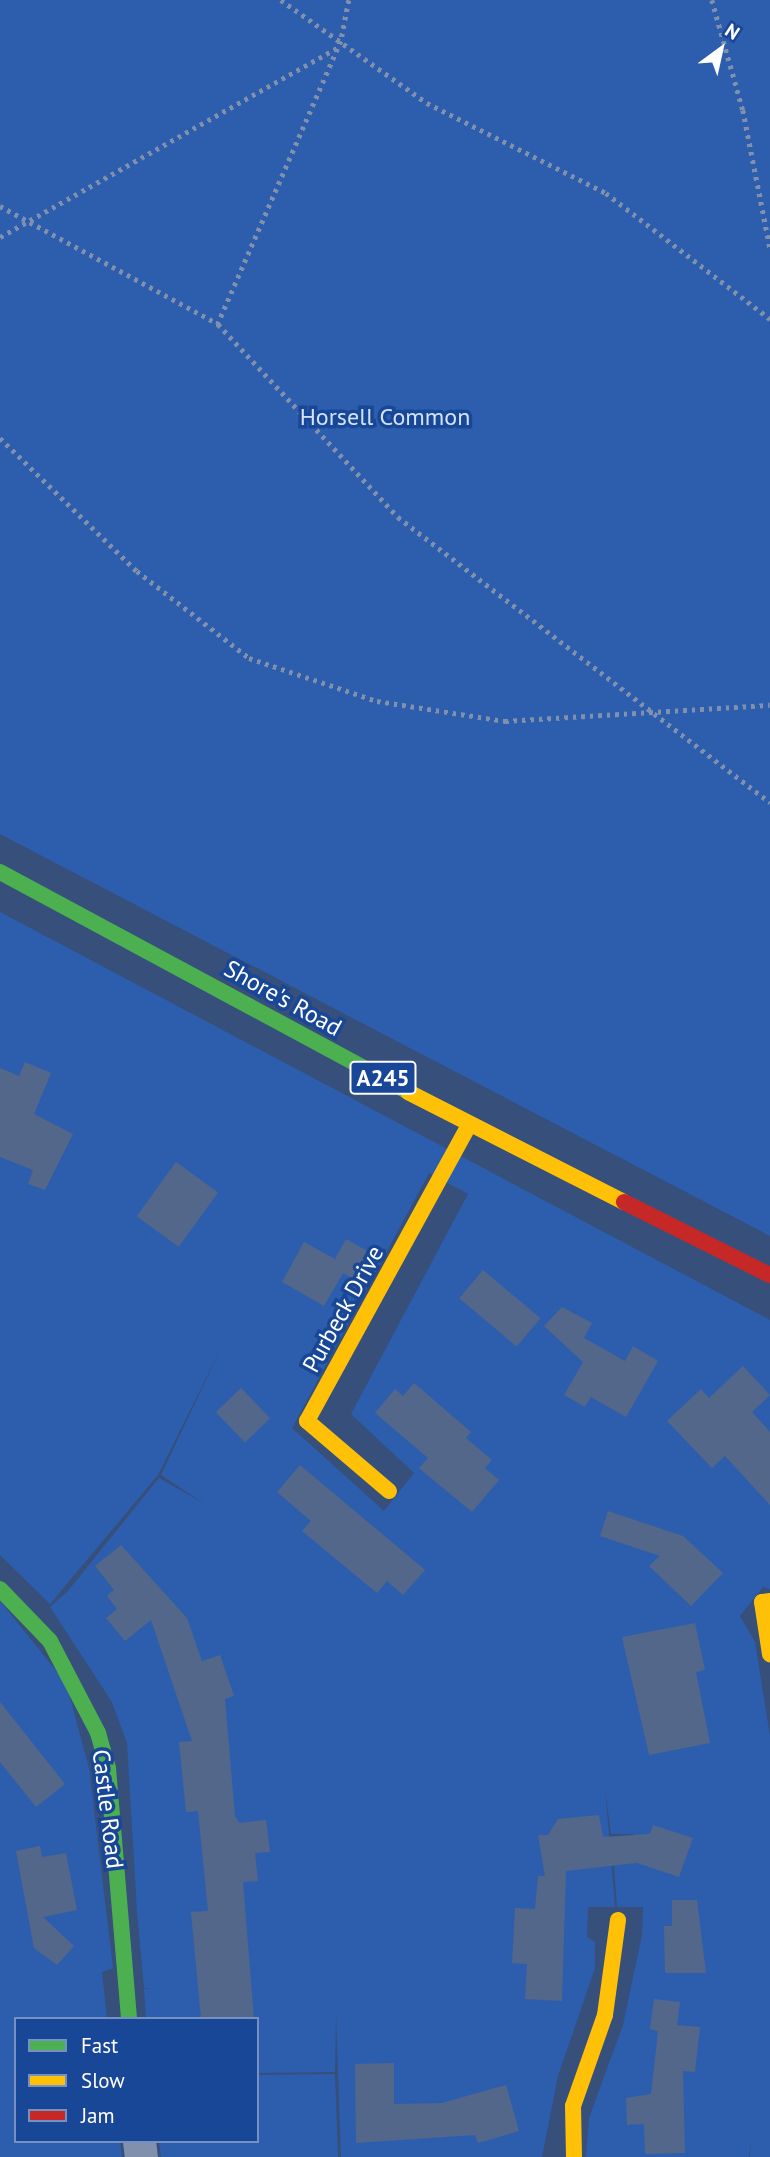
<!DOCTYPE html>
<style>
body{margin:0}
#map{position:relative;width:770px;height:2157px;overflow:hidden;background:#364f7b;font-family:"PT Sans",sans-serif}
div>[style]{position:absolute}
.green>*{inset:0;background:#2d5eae}
.building>*{inset:0;background:#53678a;transform-origin:0 0}
.path>*{height:4.5px;margin-top:-2.25px;transform-origin:0;background:repeating-linear-gradient(90deg,#8090ad 0 3.5px,transparent 0 8.5px)}
.street>*{height:33px;margin:-16.5px;padding:0 16.5px;transform-origin:16.5px;border-radius:16.5px;background:#8090ad}
.fast>*{height:16px;margin:-8px;padding:0 8px;transform-origin:8px;border-radius:8px;background:#4caf50}
.slow>*{height:16px;margin:-8px;padding:0 8px;transform-origin:8px;border-radius:8px;background:#ffc107}
.jam>*{height:16px;margin:-8px;padding:0 8px;transform-origin:8px;border-radius:8px;background:#c62828}
span{translate:-50% -50%;white-space:nowrap;text-align:center;line-height:1.15;-webkit-text-stroke:7px #194798;paint-order:stroke}
.shield-label span{padding:2px 5px;background:#194798;border:2px solid;border-radius:5px;-webkit-text-stroke-width:0}
.shield-label{font-size:23px;color:#fff;font-weight:700}
.park-label{font-size:24px;color:#d4e3fc}
.street-label{font-size:24px;color:#fff}
.legend{position:absolute;left:14px;top:2017px;width:245px;height:126px;box-sizing:border-box;background:#194798;border:2px solid #7591c1;margin:0;padding:9px 12px;list-style:none;font-size:21px;color:#fff}
.legend li{display:flex;align-items:center;gap:14px;height:35px}
.legend b{width:35px;border:2px solid #7591c1}
.north{position:absolute;left:686px;top:14px;width:70px;height:70px;-webkit-text-stroke:5px #194798;paint-order:stroke;rotate:33deg;font-size:19px;font-weight:700;line-height:28px;text-align:center;color:#fff}
.north::after{content:'';display:block;margin:auto;width:24px;height:32px;background:#fff;clip-path:polygon(50% 0,100% 100%,50% 72%,0 100%)}
</style>
<div id="map">
<div class="green">
<div style="clip-path:polygon(0 0,770px 0,770px 1236px,0 834px)"></div>
<div style="clip-path:polygon(evenodd,0 912px,770px 1320px,770px 1589px,763px 1587px,740px 1616px,755px 1642px,770px 1736px,770px 2157px,750px 2157px,751px 2141px,749px 2157px,586px 2157px,589px 2118px,623px 2025px,642px 1935px,643px 1907px,617px 1907px,614px 1865px,636px 1863px,634px 1834px,611px 1834px,605px 1788px,615px 1907px,588px 1907px,587px 1937px,595px 1942px,595px 1968px,558px 2076px,542px 2157px,341px 2157px,336px 2013px,335px 2072px,257px 2073px,257px 2019px,146px 2019px,144px 1989px,150px 1988px,144px 1988px,137px 1911px,127px 1743px,112px 1702px,50px 1607px,67px 1592px,159px 1478px,205px 1504px,161px 1475px,224px 1342px,158px 1475px,50px 1604px,0 1555px,0 912px,429px 1173px,468px 1194px,351px 1414px,414px 1473px,384px 1511px,292px 1428px,429px 1173px)"></div>
<div style="clip-path:polygon(0 1601px,66px 1683px,89px 1768px,113px 1968px,102px 1972px,107px 2019px,16px 2019px,16px 2141px,120px 2141px,122px 2157px,0 2157px)"></div>
<div style="clip-path:polygon(335px 2074px,338px 2157px,161px 2157px,159px 2141px,257px 2141px,257px 2075px)"></div>
</div>
<div class="building">
<div style="clip-path:polygon(25px 1062px,51px 1073px,34px 1114px,73px 1134px,45px 1190px,28px 1184px,33px 1170px,0 1157px,0 1068px,19px 1076px)"></div>
<div style="left:176px;top:1162px;width:52px;height:67px;rotate:36deg"></div>
<div style="clip-path:polygon(346px 1239px,369px 1252px,354px 1279px,343px 1273px,324px 1306px,282px 1282px,304px 1242px,335px 1259px)"></div>
<div style="left:483px;top:1270px;width:75px;height:37px;rotate:40deg"></div>
<div style="clip-path:polygon(562px 1307px,592px 1323px,584px 1338px,625px 1361px,633px 1346px,658px 1361px,626px 1417px,591px 1397px,585px 1407px,564px 1395px,583px 1362px,544px 1326px)"></div>
<div style="clip-path:polygon(743px 1366px,770px 1395px,752px 1412px,770px 1432px,770px 1505px,725px 1456px,712px 1468px,667px 1421px,701px 1389px,709px 1398px)"></div>
<div style="clip-path:polygon(414px 1383px,471px 1432px,466px 1438px,492px 1460px,485px 1468px,499px 1480px,472px 1512px,419px 1468px,428px 1458px,375px 1413px,395px 1389px,403px 1396px)"></div>
<div style="left:241px;top:1388px;width:42px;height:35px;rotate:46deg"></div>
<div style="clip-path:polygon(300px 1465px,425px 1570px,403px 1595px,387px 1581px,377px 1593px,302px 1531px,311px 1521px,277px 1492px)"></div>
<div style="clip-path:polygon(608px 1511px,683px 1536px,723px 1573px,691px 1606px,649px 1566px,660px 1556px,600px 1536px)"></div>
<div style="clip-path:polygon(121px 1545px,187px 1618px,202px 1661px,220px 1655px,234px 1696px,225px 1699px,235px 1816px,239px 1823px,266px 1820px,270px 1852px,255px 1853px,258px 1881px,243px 1882px,254px 2019px,201px 2019px,191px 1912px,208px 1911px,198px 1811px,186px 1812px,179px 1742px,192px 1741px,151px 1620px,125px 1641px,106px 1618px,117px 1609px,107px 1596px,114px 1590px,95px 1566px)"></div>
<div style="clip-path:polygon(695px 1623px,705px 1670px,696px 1672px,710px 1743px,649px 1755px,622px 1637px)"></div>
<div style="clip-path:polygon(0 1702px,65px 1784px,36px 1807px,0 1762px)"></div>
<div style="clip-path:polygon(599px 1815px,603px 1837px,650px 1834px,653px 1825px,693px 1838px,679px 1877px,637px 1863px,566px 1871px,562px 2001px,525px 1999px,527px 1964px,512px 1963px,515px 1908px,535px 1909px,538px 1876px,545px 1876px,538px 1835px,548px 1835px,558px 1819px)"></div>
<div style="clip-path:polygon(40px 1846px,42px 1857px,66px 1853px,77px 1910px,43px 1917px,74px 1946px,57px 1965px,34px 1948px,16px 1851px)"></div>
<div style="clip-path:polygon(672px 1900px,697px 1900px,706px 1973px,665px 1973px,664px 1926px,672px 1926px)"></div>
<div style="clip-path:polygon(654px 1999px,680px 2002px,677px 2025px,700px 2027px,695px 2072px,683px 2071px,685px 2153px,645px 2154px,644px 2124px,627px 2125px,626px 2098px,651px 2094px,658px 2031px,650px 2029px)"></div>
<div style="clip-path:polygon(394px 2063px,394px 2104px,442px 2103px,506px 2085px,519px 2131px,478px 2143px,475px 2135px,356px 2143px,355px 2064px)"></div>
</div>
<div class="path">
<div style="left:281px;top:0;width:179px;rotate:35.2deg"></div>
<div style="left:427px;top:103px;width:200px;rotate:26.7deg"></div>
<div style="left:606px;top:193px;width:207px;rotate:37.5deg"></div>
<div style="left:349px;top:0;width:42px;rotate:101deg"></div>
<div style="left:341px;top:41px;width:309px;rotate:113.5deg"></div>
<div style="left:218px;top:324px;width:264px;rotate:47deg"></div>
<div style="left:398px;top:517px;width:469px;rotate:37.5deg"></div>
<div style="left:712px;top:0;width:114px;rotate:74.3deg"></div>
<div style="left:743px;top:110px;width:140px;rotate:78.9deg"></div>
<div style="left:0;top:206px;width:248px;rotate:28.4deg"></div>
<div style="left:0;top:237px;width:386px;rotate:-29.3deg"></div>
<div style="left:0;top:438px;width:191px;rotate:44.2deg"></div>
<div style="left:137px;top:571px;width:142px;rotate:37.8deg"></div>
<div style="left:249px;top:658px;width:135px;rotate:18.6deg"></div>
<div style="left:377px;top:701px;width:130px;rotate:8.9deg"></div>
<div style="left:505px;top:721px;width:265px;rotate:-3.5deg"></div>
</div>
<div class="street">
<div style="left:139px;top:2141px;width:16px;rotate:83deg"></div>
</div>
<div class="fast">
<div style="left:0;top:872px;width:464px;rotate:28.3deg"></div>
<div style="left:0;top:1589px;width:72px;rotate:46.1deg"></div>
<div style="left:50px;top:1641px;width:104px;rotate:62.4deg"></div>
<div style="left:98px;top:1733px;width:36px;rotate:74deg"></div>
<div style="left:108px;top:1768px;width:252px;rotate:85.2deg"></div>
</div>
<div class="slow">
<div style="left:408px;top:1092px;width:242px;rotate:27deg"></div>
<div style="left:389px;top:1491px;width:108px;rotate:-139.5deg"></div>
<div style="left:307px;top:1421px;width:337px;rotate:-61.3deg"></div>
<div style="left:770px;top:1601px;width:8px;rotate:173deg"></div>
<div style="left:762px;top:1602px;width:53px;rotate:81.3deg"></div>
<div style="left:574px;top:2157px;width:51px;rotate:-91.1deg"></div>
<div style="left:573px;top:2106px;width:96px;rotate:-70.6deg"></div>
<div style="left:605px;top:2015px;width:96px;rotate:-82.2deg"></div>
</div>
<div class="jam">
<div style="left:624px;top:1202px;width:163px;rotate:26.6deg"></div>
</div>
<div class="shield-label">
<span style="left:383px;top:1078px">A245</span>
</div>
<div class="park-label">
<span style="left:385px;top:417px">Horsell Common</span>
</div>
<div class="street-label">
<span style="left:283px;top:998px;rotate:29deg">Shore's Road</span>
<span style="left:343px;top:1309px;rotate:-61deg">Purbeck Drive</span>
<span style="left:108px;top:1809px;rotate:83deg">Castle Road</span>
</div>
<ul class="legend">
<li><b style="height:9px;background:#4caf50"></b>Fast</li>
<li><b style="height:9px;background:#ffc107"></b>Slow</li>
<li><b style="height:9px;background:#c62828"></b>Jam</li>
</ul>
<div class="north">N</div>
</div>
